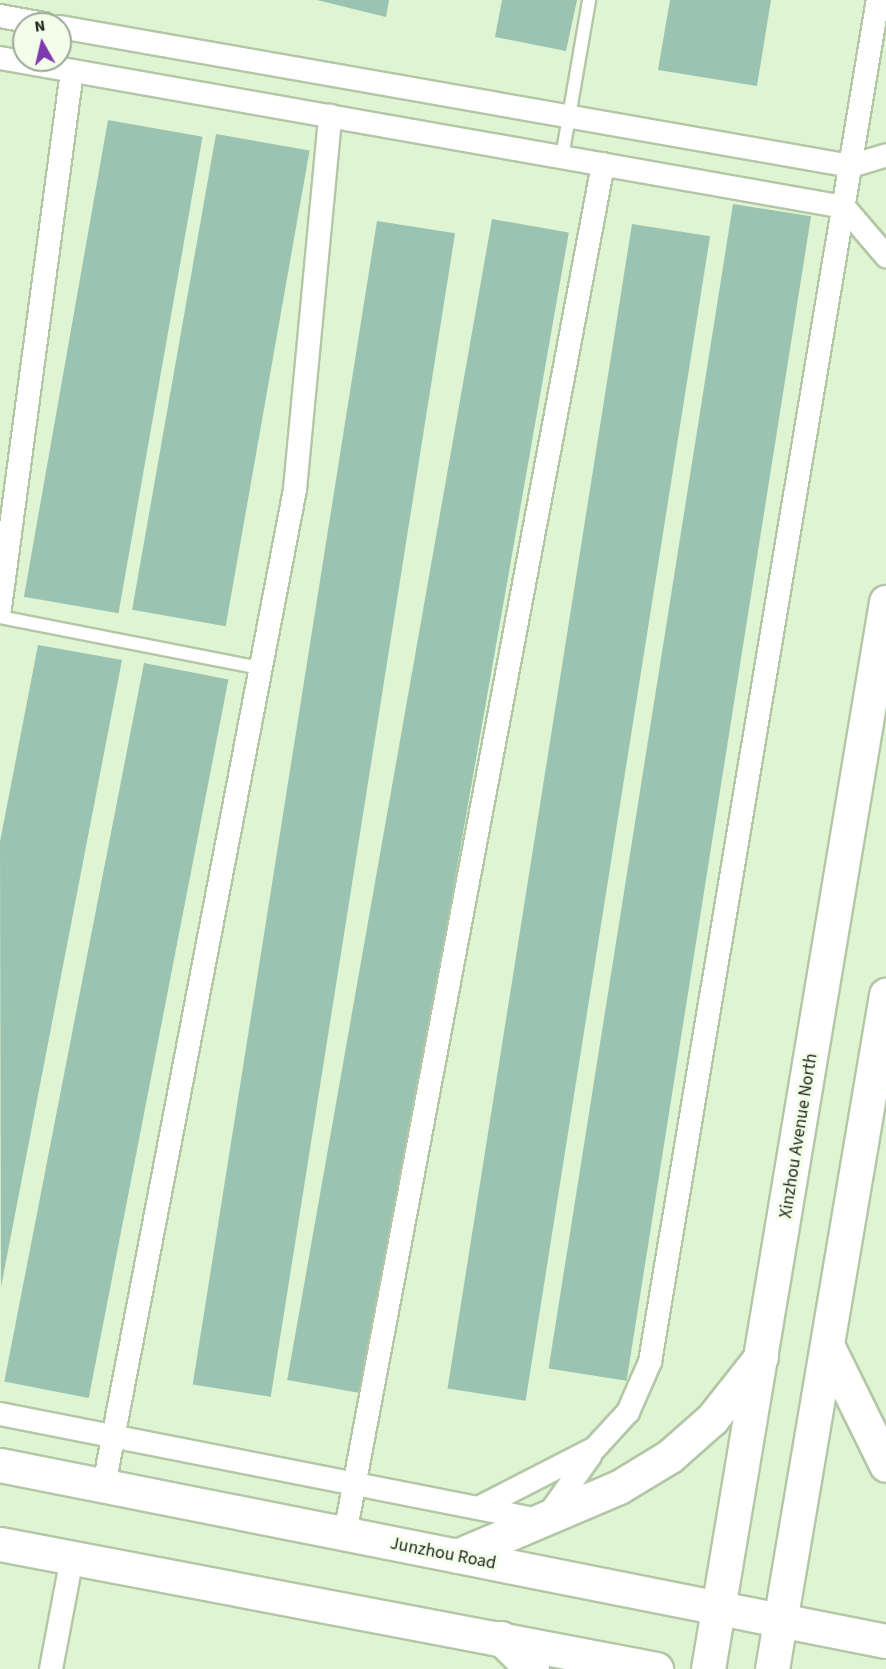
<!DOCTYPE html>
<style>
body{margin:0}
#map{position:relative;width:886px;height:1669px;overflow:hidden;background:#dff4d3;font-family:"Source Sans 3",sans-serif}
div>[style]{position:absolute}
.building>*{inset:0;background:#9ac3b2;transform-origin:0 0}
.roads{filter:drop-shadow(2px 0 #b3c7a7) drop-shadow(-2px 0 #b3c7a7) drop-shadow(0 2px #b3c7a7) drop-shadow(0 -2px #b3c7a7)}
.service>*{height:12px;margin:-6px;padding:0 6px;transform-origin:6px;border-radius:6px;background:#fff}
.minor>*{height:22px;margin:-11px;padding:0 11px;transform-origin:11px;border-radius:11px;background:#fff}
.secondary>*{height:33px;margin:-16.5px;padding:0 16.5px;transform-origin:16.5px;border-radius:16.5px;background:#fff}
.primary>*{height:33px;margin:-16.5px;padding:0 16.5px;transform-origin:16.5px;border-radius:16.5px;background:#fff}
span{translate:-50% -50%;white-space:nowrap;text-align:center;line-height:1.15;-webkit-text-stroke:6px #f2feea;paint-order:stroke}
.street-label{font-size:18px;color:#21281c}
.north{position:absolute;left:12px;top:12px;width:60px;height:60px;box-sizing:border-box;background:#f2feea;border:2px solid #9ea898;border-radius:50%;rotate:352deg;font-size:16px;font-weight:700;line-height:24px;text-align:center;color:#21281c}
.north::after{content:'';display:block;margin:auto;width:21px;height:27px;background:#7e39ad;clip-path:polygon(50% 0,100% 100%,50% 72%,0 100%)}
</style>
<div id="map">
<div class="building">
<div style="clip-path:polygon(317px 0,389px 0,386px 17px)"></div>
<div style="clip-path:polygon(502px 0,577px 0,566px 51px,495px 37px)"></div>
<div style="clip-path:polygon(670px 0,771px 0,757px 86px,658px 70px)"></div>
<div style="left:108px;top:120px;width:96px;height:484px;rotate:10deg"></div>
<div style="left:216px;top:134px;width:95px;height:483px;rotate:10deg"></div>
<div style="left:733px;top:204px;width:79px;height:1179px;rotate:9deg"></div>
<div style="left:492px;top:219px;width:78px;height:1179px;rotate:10deg"></div>
<div style="left:377px;top:221px;width:79px;height:1178px;rotate:9deg"></div>
<div style="left:632px;top:224px;width:79px;height:1179px;rotate:9deg"></div>
<div style="clip-path:polygon(38px 645px,122px 660px,1px 1287px,0 842px)"></div>
<div style="left:144px;top:663px;width:86px;height:732px;rotate:11deg"></div>
</div>
<div class="roads">
<div class="service">
<div style="left:562px;top:157px;width:159px;rotate:-80.2deg"></div>
<div style="left:0;top:617px;width:266px;rotate:11.1deg"></div>
</div>
<div class="minor">
<div style="left:0;top:16px;width:45px;rotate:10.3deg"></div>
<div style="left:60px;top:27px;width:803px;rotate:9.97deg"></div>
<div style="left:851px;top:166px;width:37px;rotate:-17deg"></div>
<div style="left:0;top:58px;width:857px;rotate:10.01deg"></div>
<div style="left:844px;top:207px;width:65px;rotate:49.4deg"></div>
<div style="left:0;top:608px;width:542px;rotate:-82.36deg"></div>
<div style="left:0;top:1414px;width:554px;rotate:11.13deg"></div>
<div style="left:544px;top:1521px;width:80px;rotate:-54.7deg"></div>
<div style="left:104px;top:1485px;width:1014px;rotate:-79.14deg"></div>
<div style="left:295px;top:489px;width:375px;rotate:-84.6deg"></div>
<div style="left:478px;top:1508px;width:131px;rotate:-27.1deg"></div>
<div style="left:595px;top:1448px;width:49px;rotate:-47.5deg"></div>
<div style="left:628px;top:1412px;width:55px;rotate:-66.3deg"></div>
<div style="left:650px;top:1362px;width:1381px;rotate:-80.5deg"></div>
<div style="left:345px;top:1534px;width:1394px;rotate:-79.33deg"></div>
<div style="left:51px;top:1669px;width:113px;rotate:-79.3deg"></div>
</div>
<div class="secondary">
<div style="left:0;top:1465px;width:903px;rotate:11.24deg"></div>
<div style="left:0;top:1544px;width:668px;rotate:10.79deg"></div>
</div>
<div class="primary">
<div style="left:829px;top:1349px;width:129px;rotate:63.8deg"></div>
<div style="left:457px;top:1556px;width:176px;rotate:-23.1deg"></div>
<div style="left:619px;top:1487px;width:60px;rotate:-31.3deg"></div>
<div style="left:670px;top:1456px;width:56px;rotate:-41.4deg"></div>
<div style="left:712px;top:1419px;width:79px;rotate:-51.7deg"></div>
<div style="left:501px;top:1638px;width:44px;rotate:45deg"></div>
<div style="left:708px;top:1669px;width:1082px;rotate:-80.53deg"></div>
<div style="left:772px;top:1669px;width:684px;rotate:-80.4deg"></div>
</div>
</div>
<div class="street-label">
<span style="left:799px;top:1136px;rotate:-81deg">Xinzhou Avenue North</span>
<span style="left:443px;top:1554px;rotate:11deg">Junzhou Road</span>
</div>
<div class="north">N</div>
</div>
